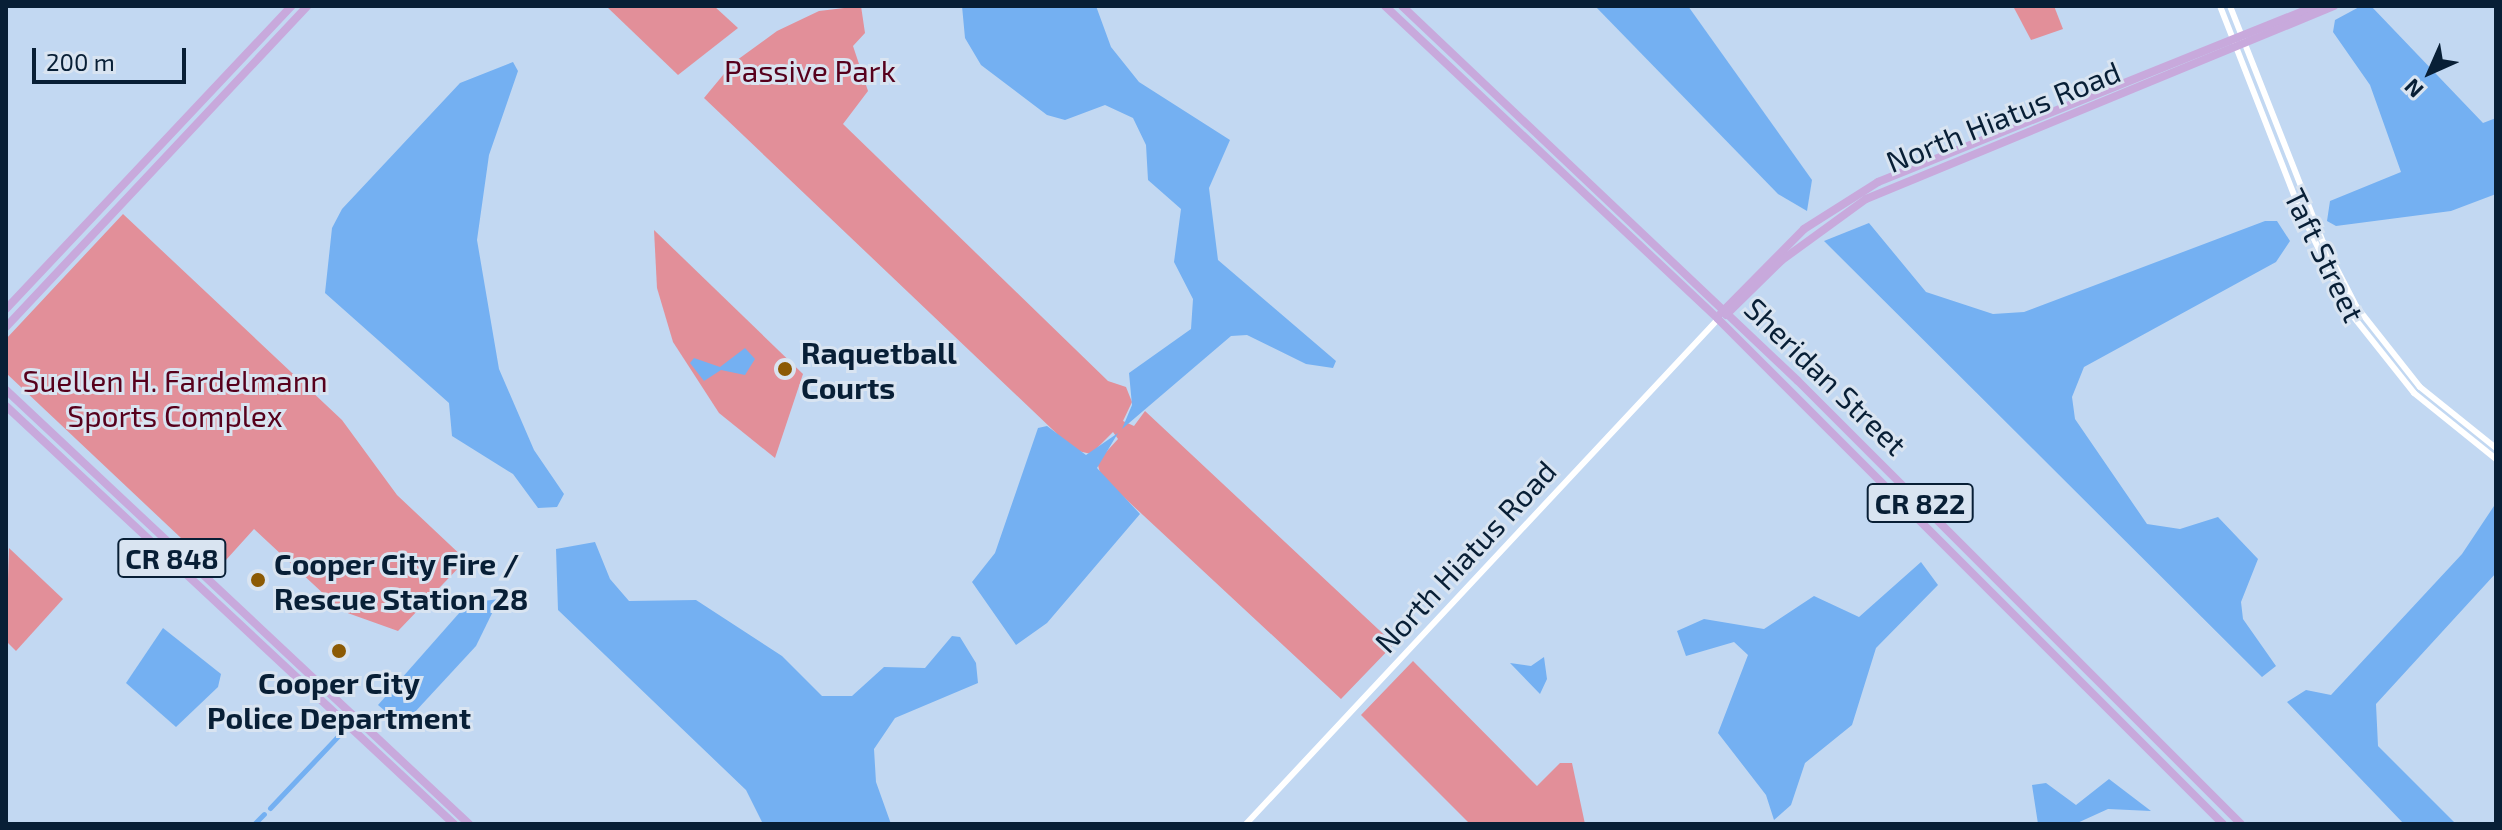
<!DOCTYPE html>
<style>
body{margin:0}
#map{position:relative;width:2502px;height:830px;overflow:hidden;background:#c2d8f2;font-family:"Exo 2",sans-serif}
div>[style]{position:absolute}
.green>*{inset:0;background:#e28f99}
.water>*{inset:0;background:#74b0f2}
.canal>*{height:5px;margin:-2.5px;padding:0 2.5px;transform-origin:2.5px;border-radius:2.5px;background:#74b0f2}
.minor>*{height:6px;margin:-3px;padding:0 3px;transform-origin:3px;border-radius:3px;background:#fff}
.major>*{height:8px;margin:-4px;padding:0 4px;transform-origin:4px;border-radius:4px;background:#c8a9dc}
.dots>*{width:22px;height:22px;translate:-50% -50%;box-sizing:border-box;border:4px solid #d9e4f1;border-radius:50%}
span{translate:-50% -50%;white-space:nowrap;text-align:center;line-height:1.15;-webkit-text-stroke:6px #d9e4f1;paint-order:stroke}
.shield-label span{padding:2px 6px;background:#d9e4f1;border:2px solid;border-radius:6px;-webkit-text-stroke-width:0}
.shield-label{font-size:28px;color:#081f36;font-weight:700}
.park-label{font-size:30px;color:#57001c}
.street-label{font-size:30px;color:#081f36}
.poi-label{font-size:30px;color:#081f36;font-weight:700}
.left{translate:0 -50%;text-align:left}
.frame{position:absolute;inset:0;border:8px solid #081f36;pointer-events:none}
.north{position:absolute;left:2390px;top:32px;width:80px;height:80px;-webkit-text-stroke:6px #d9e4f1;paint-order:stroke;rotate:225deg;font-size:22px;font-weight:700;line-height:32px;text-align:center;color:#081f36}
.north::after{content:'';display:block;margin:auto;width:28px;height:36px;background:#081f36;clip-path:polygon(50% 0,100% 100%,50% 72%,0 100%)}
.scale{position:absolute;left:32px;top:48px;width:154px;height:36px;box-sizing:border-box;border:4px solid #081f36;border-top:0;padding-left:10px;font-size:24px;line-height:28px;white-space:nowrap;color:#081f36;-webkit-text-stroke:6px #d9e4f1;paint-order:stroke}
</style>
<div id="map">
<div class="green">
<div style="clip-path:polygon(606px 6px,714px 6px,738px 28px,678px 75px)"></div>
<div style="clip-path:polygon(861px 6px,865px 33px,853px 46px,868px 91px,843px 124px,1108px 381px,1126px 387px,1132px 402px,1123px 421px,1134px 426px,1145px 411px,1394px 644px,1341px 699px,1101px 476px,1097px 462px,1118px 439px,1113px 432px,1091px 454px,1074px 450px,704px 98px,733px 63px,777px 31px,819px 11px)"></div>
<div style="clip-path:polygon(2013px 6px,2054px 6px,2063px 29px,2031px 40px)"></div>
<div style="clip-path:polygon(123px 214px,342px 420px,397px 495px,466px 560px,398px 631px,342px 611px,254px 529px,216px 571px,6px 373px,6px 339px)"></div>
<div style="clip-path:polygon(654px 230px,803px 374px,775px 458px,719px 413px,673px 342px,657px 288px)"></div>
<div style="clip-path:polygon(9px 548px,63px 599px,16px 651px,6px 641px)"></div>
<div style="clip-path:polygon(1413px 661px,1537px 786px,1560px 763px,1572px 763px,1585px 824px,1470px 824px,1361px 715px)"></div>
</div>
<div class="water">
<div style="clip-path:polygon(962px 6px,1096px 6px,1111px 47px,1139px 82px,1230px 140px,1209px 188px,1218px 260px,1336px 361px,1333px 368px,1306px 364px,1247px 335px,1231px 336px,1122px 429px,1132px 405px,1129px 373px,1191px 329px,1193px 299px,1174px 262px,1181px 209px,1148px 180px,1146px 145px,1133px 118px,1105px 105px,1065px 120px,1047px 115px,981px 65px,965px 38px)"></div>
<div style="clip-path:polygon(1595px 6px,1688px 6px,1812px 180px,1807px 211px,1778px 194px)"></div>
<div style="clip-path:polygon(2361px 6px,2371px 6px,2483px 123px,2496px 118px,2496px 194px,2451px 211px,2336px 226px,2327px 221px,2330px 201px,2401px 172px,2370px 85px,2333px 32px,2335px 20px)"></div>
<div style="clip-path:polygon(513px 62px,518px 71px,489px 155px,477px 240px,499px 369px,534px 450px,564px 494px,557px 507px,538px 508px,513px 474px,452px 436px,449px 403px,325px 293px,332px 228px,342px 209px,460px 83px)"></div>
<div style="clip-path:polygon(2265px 221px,2277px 221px,2290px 241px,2276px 262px,2084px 367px,2072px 397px,2075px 419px,2147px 524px,2180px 529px,2218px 517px,2258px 559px,2241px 602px,2243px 619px,2276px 666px,2262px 677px,1824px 241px,1869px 223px,1926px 292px,1993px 314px,2024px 312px)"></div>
<div style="clip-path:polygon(745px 348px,755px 359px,745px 375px,721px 370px,704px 381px,690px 363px,694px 358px,720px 367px)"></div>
<div style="clip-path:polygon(1047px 426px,1086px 455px,1118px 433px,1097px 468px,1140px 514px,1047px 623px,1016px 645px,972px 582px,995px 553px,1038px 428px)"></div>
<div style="clip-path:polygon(2496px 503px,2496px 573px,2376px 704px,2378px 746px,2456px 824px,2404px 824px,2287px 702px,2306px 690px,2331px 695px,2462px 554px)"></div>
<div style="clip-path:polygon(595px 542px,610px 579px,629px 601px,696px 600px,782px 656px,822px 696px,852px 696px,884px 667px,925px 668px,952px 636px,960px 637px,976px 663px,978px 683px,895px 718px,874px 749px,876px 782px,891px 824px,763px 824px,746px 790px,558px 610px,556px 549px)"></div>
<div style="clip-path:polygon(1921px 562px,1938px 585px,1876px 648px,1852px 725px,1805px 763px,1791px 805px,1774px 820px,1766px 795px,1718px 733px,1748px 655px,1734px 642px,1686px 656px,1677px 631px,1704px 619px,1764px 629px,1814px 596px,1859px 617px)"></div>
<div style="clip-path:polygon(499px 599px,476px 646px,414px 713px,397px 721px,378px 705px,468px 603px)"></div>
<div style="clip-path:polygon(163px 628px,221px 674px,218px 687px,176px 727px,126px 683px)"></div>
<div style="clip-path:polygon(1544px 657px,1547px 679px,1540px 694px,1510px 663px,1531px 666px)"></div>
<div style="clip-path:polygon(2109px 779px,2151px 811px,2108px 809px,2075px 824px,2038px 824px,2032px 785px,2046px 783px,2076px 805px)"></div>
</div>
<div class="canal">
<div style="left:270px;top:808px;width:102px;rotate:-46.6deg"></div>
<div style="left:254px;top:824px;width:14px;rotate:-45deg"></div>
</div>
<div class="minor">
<div style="left:2220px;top:6px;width:217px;rotate:68.6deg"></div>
<div style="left:2299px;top:208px;width:113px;rotate:64.3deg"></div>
<div style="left:2348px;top:310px;width:106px;rotate:51.5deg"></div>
<div style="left:2414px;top:393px;width:105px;rotate:38.8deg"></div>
<div style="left:2230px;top:6px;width:254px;rotate:68.5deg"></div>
<div style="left:2323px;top:242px;width:72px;rotate:62.7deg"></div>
<div style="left:2356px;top:306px;width:103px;rotate:51.7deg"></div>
<div style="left:2420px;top:387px;width:97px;rotate:38.8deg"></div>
<div style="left:1246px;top:824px;width:691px;rotate:-46.93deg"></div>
</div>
<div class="major">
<div style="left:1385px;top:6px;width:457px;rotate:43.2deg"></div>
<div style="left:1718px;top:319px;width:714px;rotate:45deg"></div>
<div style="left:1402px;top:6px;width:545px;rotate:43.44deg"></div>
<div style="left:1798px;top:381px;width:626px;rotate:45deg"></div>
<div style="left:6px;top:309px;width:417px;rotate:-46.7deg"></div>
<div style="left:1721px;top:313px;width:118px;rotate:-45.3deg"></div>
<div style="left:1804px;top:229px;width:88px;rotate:-32.4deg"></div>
<div style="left:1878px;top:182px;width:472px;rotate:-21.9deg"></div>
<div style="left:1726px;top:315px;width:78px;rotate:-44.5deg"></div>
<div style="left:1782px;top:260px;width:104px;rotate:-36deg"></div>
<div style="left:1866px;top:199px;width:506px;rotate:-22.41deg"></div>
<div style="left:6px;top:327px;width:440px;rotate:-46.8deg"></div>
<div style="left:6px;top:390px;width:635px;rotate:43.15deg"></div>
<div style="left:6px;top:406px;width:613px;rotate:43.02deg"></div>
</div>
<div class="dots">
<div style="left:785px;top:369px;background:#8c5a04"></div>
<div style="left:258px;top:580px;background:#8c5a04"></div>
<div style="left:339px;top:651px;background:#8c5a04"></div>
</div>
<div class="shield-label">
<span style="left:1920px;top:503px">CR 822</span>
<span style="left:172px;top:558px">CR 848</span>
</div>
<div class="park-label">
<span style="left:810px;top:70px">Passive Park</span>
<span style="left:175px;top:397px">Suellen H. Fardelmann<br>Sports Complex</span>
</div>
<div class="street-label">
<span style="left:2003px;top:116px;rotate:-22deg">North Hiatus Road</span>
<span style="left:2325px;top:255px;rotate:64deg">Taft Street</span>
<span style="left:1826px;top:376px;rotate:44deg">Sheridan Street</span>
<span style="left:1465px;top:556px;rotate:-47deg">North Hiatus Road</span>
</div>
<div class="poi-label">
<span class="left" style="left:801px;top:369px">Raquetball<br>Courts</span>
<span class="left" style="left:274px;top:580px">Cooper City Fire /<br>Rescue Station 28</span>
<span style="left:339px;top:699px">Cooper City<br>Police Department</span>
</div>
<div class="frame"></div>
<div class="north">N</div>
<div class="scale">200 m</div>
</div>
